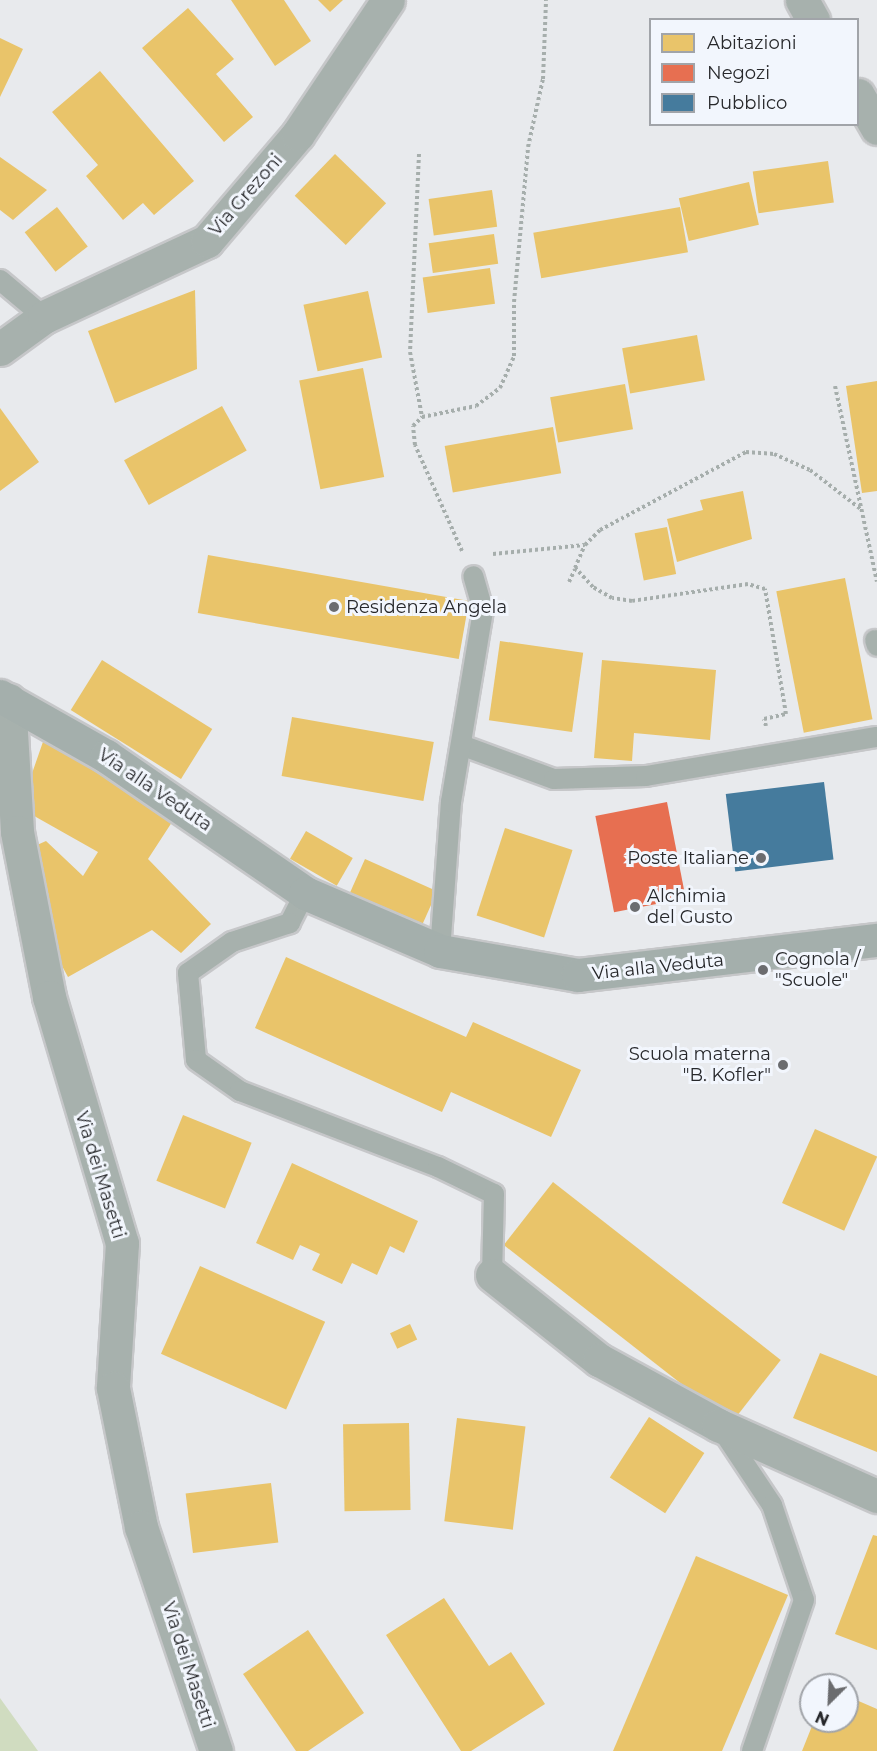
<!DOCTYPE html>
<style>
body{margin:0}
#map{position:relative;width:877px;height:1751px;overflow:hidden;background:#e8eaed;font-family:Montserrat,sans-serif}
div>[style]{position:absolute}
.green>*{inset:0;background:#d0dcc0}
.homes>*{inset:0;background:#e9c46a;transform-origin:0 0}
.shops>*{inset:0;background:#e76f51;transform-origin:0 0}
.public>*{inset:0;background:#457b9d;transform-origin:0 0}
.path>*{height:4px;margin-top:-2px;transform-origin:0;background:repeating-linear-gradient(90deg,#a6aeac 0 3px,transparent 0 6px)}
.roads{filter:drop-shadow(2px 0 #c6c7c9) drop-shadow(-2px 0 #c6c7c9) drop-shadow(0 2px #c6c7c9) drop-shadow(0 -2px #c6c7c9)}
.lane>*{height:20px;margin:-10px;padding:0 10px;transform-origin:10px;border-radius:10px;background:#a7b1ad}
.street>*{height:33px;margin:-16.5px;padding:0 16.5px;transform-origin:16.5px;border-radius:16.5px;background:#a7b1ad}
.secondary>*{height:33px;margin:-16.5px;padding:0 16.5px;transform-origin:16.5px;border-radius:16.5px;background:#a4afac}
.dots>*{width:16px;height:16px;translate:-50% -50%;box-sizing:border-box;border:3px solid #f2f6fd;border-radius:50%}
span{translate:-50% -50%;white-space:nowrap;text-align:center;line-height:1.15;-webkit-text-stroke:6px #f2f6fd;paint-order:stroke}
.street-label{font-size:18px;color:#27282b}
.poi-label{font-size:18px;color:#27282b}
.left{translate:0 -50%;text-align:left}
.right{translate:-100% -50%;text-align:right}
.legend{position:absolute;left:649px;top:18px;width:210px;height:108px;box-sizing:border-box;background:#f2f6fd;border:2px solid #a1a4a9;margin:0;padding:8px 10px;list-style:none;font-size:18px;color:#27282b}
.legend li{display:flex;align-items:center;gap:12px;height:30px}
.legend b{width:30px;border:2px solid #a1a4a9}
.north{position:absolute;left:799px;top:1673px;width:60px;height:60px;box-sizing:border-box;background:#f2f6fd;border:2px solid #a1a4a9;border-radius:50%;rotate:204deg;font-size:16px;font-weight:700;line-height:24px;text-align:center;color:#27282b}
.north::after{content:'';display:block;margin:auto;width:21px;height:27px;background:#6b6c6f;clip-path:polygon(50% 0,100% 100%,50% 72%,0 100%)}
</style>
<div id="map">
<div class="green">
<div style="clip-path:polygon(0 1698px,38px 1751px,0 1751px)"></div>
</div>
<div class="homes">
<div style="clip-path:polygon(231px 0,284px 0,311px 41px,275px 66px)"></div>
<div style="clip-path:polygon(318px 0,343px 0,330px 12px)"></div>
<div style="clip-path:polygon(188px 8px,234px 59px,216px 74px,253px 117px,224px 142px,142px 48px)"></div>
<div style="clip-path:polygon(0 38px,23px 49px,0 97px)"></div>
<div style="clip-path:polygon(100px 71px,194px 181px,154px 215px,143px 203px,123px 220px,86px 176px,98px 165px,52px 112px)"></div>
<div style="left:335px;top:154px;width:71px;height:58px;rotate:44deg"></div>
<div style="clip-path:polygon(0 157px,47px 190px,13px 220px,0 210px)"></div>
<div style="left:828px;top:161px;width:42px;height:76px;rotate:82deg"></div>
<div style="left:749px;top:182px;width:44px;height:72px;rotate:77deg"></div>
<div style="left:492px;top:190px;width:37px;height:64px;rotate:82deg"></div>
<div style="left:57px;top:207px;width:50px;height:41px;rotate:52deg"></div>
<div style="left:680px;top:207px;width:46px;height:149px;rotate:80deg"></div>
<div style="left:494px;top:234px;width:30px;height:66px;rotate:82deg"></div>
<div style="left:490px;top:268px;width:36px;height:68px;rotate:82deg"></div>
<div style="clip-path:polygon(195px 290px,197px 369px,115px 403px,88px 331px)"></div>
<div style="left:368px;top:291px;width:68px;height:66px;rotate:78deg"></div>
<div style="left:697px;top:335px;width:46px;height:76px;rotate:80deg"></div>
<div style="left:363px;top:368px;width:111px;height:65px;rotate:79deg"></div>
<div style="clip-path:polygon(877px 381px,877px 491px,862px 493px,846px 386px)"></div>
<div style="left:625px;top:384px;width:46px;height:76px;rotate:80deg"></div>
<div style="left:222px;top:406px;width:51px;height:112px;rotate:61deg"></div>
<div style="clip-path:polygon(0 408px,39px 462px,0 491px)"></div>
<div style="left:553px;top:427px;width:47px;height:110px;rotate:80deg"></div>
<div style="clip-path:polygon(743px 491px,752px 539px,677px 562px,667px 519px,703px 510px,700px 500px)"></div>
<div style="left:667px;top:527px;width:48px;height:33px;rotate:79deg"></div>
<div style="left:208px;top:555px;width:265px;height:59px;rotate:10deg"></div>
<div style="left:845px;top:578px;width:144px;height:70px;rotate:79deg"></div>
<div style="left:500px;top:641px;width:84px;height:80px;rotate:8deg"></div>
<div style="left:102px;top:660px;width:130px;height:59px;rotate:32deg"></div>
<div style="clip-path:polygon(602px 660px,716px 670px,710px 740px,634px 733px,632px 761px,594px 758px)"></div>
<div style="left:292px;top:717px;width:144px;height:60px;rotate:10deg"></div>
<div style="clip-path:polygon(45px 736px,174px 819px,148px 859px,211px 924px,181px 953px,152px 930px,68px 977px,36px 918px,28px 849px,46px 841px,83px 876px,98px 852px,20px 808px)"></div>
<div style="left:505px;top:828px;width:71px;height:92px;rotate:18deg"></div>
<div style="left:306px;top:831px;width:54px;height:32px;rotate:30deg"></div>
<div style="left:365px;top:859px;width:79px;height:40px;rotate:24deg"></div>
<div style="clip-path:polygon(286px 957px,466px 1037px,473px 1022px,581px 1070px,551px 1137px,451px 1092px,442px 1112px,255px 1028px)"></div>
<div style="left:183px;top:1115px;width:74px;height:71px;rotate:22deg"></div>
<div style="left:815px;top:1129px;width:68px;height:81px;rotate:24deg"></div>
<div style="clip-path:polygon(292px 1163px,418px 1221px,404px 1253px,390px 1246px,377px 1275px,352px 1263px,342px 1284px,312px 1270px,320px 1254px,300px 1245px,293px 1260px,256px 1243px)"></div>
<div style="left:553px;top:1182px;width:289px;height:80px;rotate:38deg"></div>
<div style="left:200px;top:1266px;width:137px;height:96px;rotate:24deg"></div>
<div style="left:410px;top:1324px;width:17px;height:22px;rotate:65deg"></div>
<div style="clip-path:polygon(820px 1353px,877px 1376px,877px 1452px,793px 1418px)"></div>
<div style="left:649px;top:1417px;width:66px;height:72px;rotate:33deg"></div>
<div style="left:457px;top:1418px;width:69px;height:104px;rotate:7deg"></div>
<div style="left:409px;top:1423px;width:87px;height:66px;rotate:89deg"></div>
<div style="left:271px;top:1483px;width:60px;height:86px;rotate:83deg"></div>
<div style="clip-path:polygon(873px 1535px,877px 1536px,877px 1650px,835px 1634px)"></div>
<div style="clip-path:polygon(696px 1556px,788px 1595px,722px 1751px,613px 1751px)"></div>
<div style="clip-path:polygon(444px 1598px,489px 1666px,511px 1652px,545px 1704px,471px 1751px,461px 1751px,386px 1635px)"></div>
<div style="clip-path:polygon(308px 1630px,364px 1713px,308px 1751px,296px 1751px,243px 1674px)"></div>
<div style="clip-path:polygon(847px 1696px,877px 1709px,877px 1751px,802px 1751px,814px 1721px,847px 1721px)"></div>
</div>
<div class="shops">
<div style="left:667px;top:802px;width:98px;height:73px;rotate:79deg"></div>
</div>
<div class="public">
<div style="left:824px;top:782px;width:78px;height:99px;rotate:83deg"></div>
</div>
<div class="path">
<div style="left:419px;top:154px;width:198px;rotate:92.6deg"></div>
<div style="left:410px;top:352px;width:66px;rotate:79.5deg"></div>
<div style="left:835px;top:386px;width:200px;rotate:77.9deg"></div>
<div style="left:462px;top:551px;width:116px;rotate:-113.9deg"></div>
<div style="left:415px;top:445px;width:19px;rotate:-96deg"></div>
<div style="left:413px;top:426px;width:13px;rotate:-45deg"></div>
<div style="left:422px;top:417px;width:55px;rotate:-11.5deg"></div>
<div style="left:476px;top:406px;width:30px;rotate:-37deg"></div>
<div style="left:500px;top:388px;width:35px;rotate:-66deg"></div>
<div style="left:514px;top:356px;width:54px;rotate:-90deg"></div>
<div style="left:514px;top:302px;width:156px;rotate:-84.8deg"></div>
<div style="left:528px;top:147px;width:70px;rotate:-77.6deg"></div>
<div style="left:543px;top:79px;width:79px;rotate:-87.8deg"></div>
<div style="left:493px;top:554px;width:92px;rotate:-5.6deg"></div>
<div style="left:569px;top:582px;width:14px;rotate:-65deg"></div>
<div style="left:766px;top:726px;width:7px;rotate:-106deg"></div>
<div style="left:764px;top:719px;width:23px;rotate:-13deg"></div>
<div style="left:786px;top:714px;width:127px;rotate:-99.5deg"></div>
<div style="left:765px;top:589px;width:18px;rotate:-164deg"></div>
<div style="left:748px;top:584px;width:117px;rotate:171.7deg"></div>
<div style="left:632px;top:601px;width:20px;rotate:-171deg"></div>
<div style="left:612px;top:598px;width:22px;rotate:-150deg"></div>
<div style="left:593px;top:587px;width:26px;rotate:-133deg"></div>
<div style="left:575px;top:568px;width:25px;rotate:-67deg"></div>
<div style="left:585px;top:545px;width:21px;rotate:-45deg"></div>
<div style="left:600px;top:530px;width:166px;rotate:-28.1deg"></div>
<div style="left:746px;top:452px;width:28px;rotate:4deg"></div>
<div style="left:774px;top:454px;width:39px;rotate:24deg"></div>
<div style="left:810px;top:470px;width:66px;rotate:37.6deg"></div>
</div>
<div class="roads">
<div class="lane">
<div style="left:0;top:280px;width:57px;rotate:40.1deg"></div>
<div style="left:875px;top:640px;width:6px;rotate:72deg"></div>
<div style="left:461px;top:745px;width:99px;rotate:20.1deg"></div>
<div style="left:554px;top:779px;width:92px;rotate:-1.9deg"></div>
<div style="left:646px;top:776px;width:234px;rotate:-9.6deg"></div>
<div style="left:305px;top:893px;width:34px;rotate:117deg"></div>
<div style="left:290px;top:923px;width:61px;rotate:161.9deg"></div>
<div style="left:232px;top:942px;width:54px;rotate:144.8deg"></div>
<div style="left:188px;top:973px;width:87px;rotate:84.7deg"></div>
<div style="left:196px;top:1060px;width:54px;rotate:35.2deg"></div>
<div style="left:240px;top:1091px;width:212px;rotate:21deg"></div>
<div style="left:438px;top:1167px;width:62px;rotate:25.7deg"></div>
<div style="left:494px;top:1194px;width:81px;rotate:91.4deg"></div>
<div style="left:440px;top:951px;width:149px;rotate:-85.8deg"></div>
<div style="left:451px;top:802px;width:195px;rotate:-80.5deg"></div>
<div style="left:483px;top:610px;width:35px;rotate:-106deg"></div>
<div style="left:722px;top:1430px;width:90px;rotate:56.3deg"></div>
<div style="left:772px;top:1505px;width:100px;rotate:71.4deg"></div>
<div style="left:804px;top:1600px;width:160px;rotate:109deg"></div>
</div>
<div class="street">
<div style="left:802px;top:0;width:23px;rotate:61deg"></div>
<div style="left:858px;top:95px;width:38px;rotate:60deg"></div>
<div style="left:0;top:349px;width:54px;rotate:-36deg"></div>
<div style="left:44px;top:317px;width:180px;rotate:-25deg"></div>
<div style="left:207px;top:241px;width:140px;rotate:-49.6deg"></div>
<div style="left:298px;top:134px;width:161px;rotate:-56.1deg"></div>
<div style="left:9px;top:700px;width:132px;rotate:86.5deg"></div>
<div style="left:17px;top:832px;width:168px;rotate:79deg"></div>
<div style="left:49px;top:997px;width:257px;rotate:73.5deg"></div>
<div style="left:122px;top:1243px;width:145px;rotate:93.6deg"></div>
<div style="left:113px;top:1388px;width:142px;rotate:78.6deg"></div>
<div style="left:141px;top:1527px;width:236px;rotate:71.5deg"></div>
<div style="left:492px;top:1275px;width:137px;rotate:38.5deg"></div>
<div style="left:599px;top:1360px;width:136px;rotate:28.6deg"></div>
<div style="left:718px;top:1425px;width:174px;rotate:24.1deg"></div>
</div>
<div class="secondary">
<div style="left:0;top:696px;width:122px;rotate:29.5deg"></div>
<div style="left:106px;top:756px;width:242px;rotate:34.5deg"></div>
<div style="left:305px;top:893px;width:147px;rotate:23.2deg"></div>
<div style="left:440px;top:951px;width:140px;rotate:9.9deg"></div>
<div style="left:578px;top:975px;width:301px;rotate:-6.7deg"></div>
</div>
</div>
<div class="dots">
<div style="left:334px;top:607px;background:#6b6c6f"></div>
<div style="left:761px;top:858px;background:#6b6c6f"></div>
<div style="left:635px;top:907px;background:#6b6c6f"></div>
<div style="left:763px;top:970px;background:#6b6c6f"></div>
<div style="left:783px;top:1065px;background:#6b6c6f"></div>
</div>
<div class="street-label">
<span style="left:246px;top:195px;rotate:-49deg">Via Grezoni</span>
<span style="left:155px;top:790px;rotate:34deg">Via alla Veduta</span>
<span style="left:658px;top:967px;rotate:-6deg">Via alla Veduta</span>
<span style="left:100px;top:1175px;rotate:73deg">Via dei Masetti</span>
<span style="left:188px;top:1665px;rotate:72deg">Via dei Masetti</span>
</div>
<div class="poi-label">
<span class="left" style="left:346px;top:607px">Residenza Angela</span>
<span class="right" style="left:749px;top:858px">Poste Italiane</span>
<span class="left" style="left:647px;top:907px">Alchimia<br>del Gusto</span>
<span class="left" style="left:775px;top:970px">Cognola /<br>"Scuole"</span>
<span class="right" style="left:771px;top:1065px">Scuola materna<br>"B. Kofler"</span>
</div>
<ul class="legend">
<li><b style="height:16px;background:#e9c46a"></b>Abitazioni</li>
<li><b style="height:16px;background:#e76f51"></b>Negozi</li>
<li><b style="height:16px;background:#457b9d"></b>Pubblico</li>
</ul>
<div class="north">N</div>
</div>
